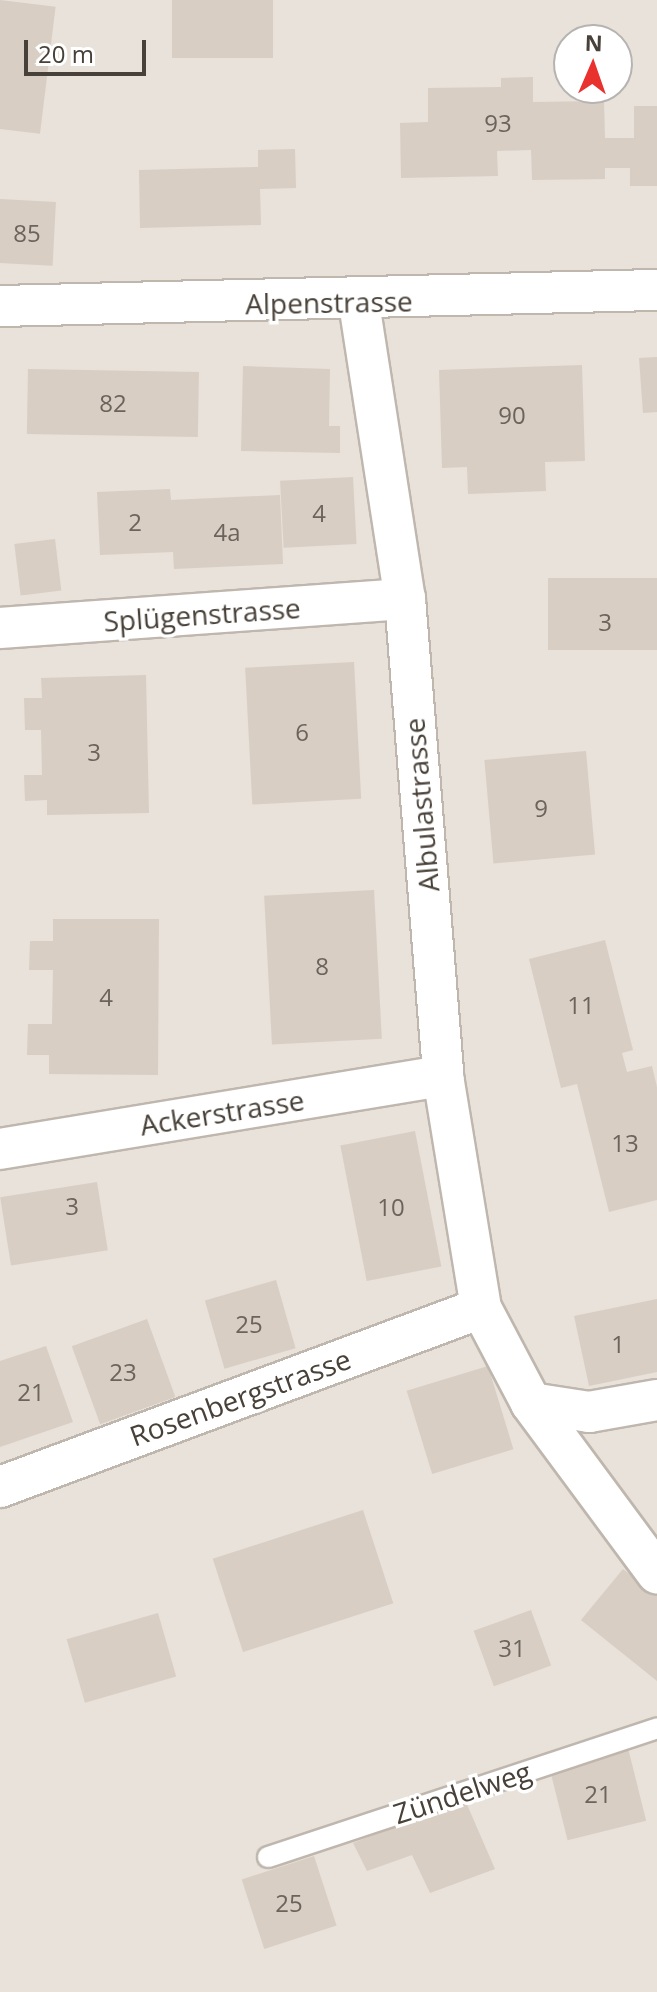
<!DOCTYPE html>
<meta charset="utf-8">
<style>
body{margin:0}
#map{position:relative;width:657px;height:1992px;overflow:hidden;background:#f4f0eb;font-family:"Open Sans",sans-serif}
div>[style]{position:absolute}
.residential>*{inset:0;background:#e8e2da}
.building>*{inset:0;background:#d8cec4;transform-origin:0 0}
.roads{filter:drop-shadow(2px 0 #bfb7ae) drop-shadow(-2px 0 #bfb7ae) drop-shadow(0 2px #bfb7ae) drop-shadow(0 -2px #bfb7ae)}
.lane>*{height:20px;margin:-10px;padding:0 10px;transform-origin:10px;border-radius:10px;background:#fff}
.street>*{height:40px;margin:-20px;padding:0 20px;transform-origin:20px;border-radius:20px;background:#fff}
span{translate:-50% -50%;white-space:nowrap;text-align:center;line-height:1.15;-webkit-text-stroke:7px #fff;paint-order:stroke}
.number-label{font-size:24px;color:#6c645c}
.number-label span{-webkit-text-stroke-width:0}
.street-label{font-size:28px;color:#484139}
.north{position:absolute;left:553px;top:24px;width:80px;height:80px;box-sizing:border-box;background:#fff;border:2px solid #b6b3b0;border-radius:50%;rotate:2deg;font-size:22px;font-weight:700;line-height:32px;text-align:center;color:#484139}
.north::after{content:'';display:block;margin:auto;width:28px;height:36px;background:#e9322d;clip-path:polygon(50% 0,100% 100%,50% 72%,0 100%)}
.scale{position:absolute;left:24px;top:40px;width:122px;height:36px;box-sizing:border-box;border:4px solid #484139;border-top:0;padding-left:10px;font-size:24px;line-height:28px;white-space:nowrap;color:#484139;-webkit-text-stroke:6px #fff;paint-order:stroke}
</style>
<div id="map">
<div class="residential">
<div style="clip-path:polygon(evenodd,0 0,657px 0,657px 1992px,0 1992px,0 0,569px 40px,617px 40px,617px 88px,569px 88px,569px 40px)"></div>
</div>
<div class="building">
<div style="left:0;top:0;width:56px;height:128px;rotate:7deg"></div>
<div style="left:172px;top:0;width:101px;height:58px"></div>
<div style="clip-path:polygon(533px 77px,533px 102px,604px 101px,605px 138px,634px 138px,634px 106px,657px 106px,657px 186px,630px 186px,630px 168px,605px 168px,605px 179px,532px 180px,531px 150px,497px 151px,498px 176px,401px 178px,400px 123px,428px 122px,428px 88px,501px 87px,501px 78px)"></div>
<div style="clip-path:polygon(295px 149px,296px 188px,260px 189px,261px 225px,140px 228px,139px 170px,258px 167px,258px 150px)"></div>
<div style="left:0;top:199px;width:56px;height:64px;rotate:3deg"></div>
<div style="clip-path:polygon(657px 357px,657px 412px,643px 413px,639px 358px)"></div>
<div style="clip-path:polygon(582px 365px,585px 461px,545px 462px,546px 491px,468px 494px,467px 467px,442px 468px,439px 370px)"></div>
<div style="clip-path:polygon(243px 366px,330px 369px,329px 426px,340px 426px,340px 453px,241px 451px)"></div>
<div style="left:28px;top:369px;width:171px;height:65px;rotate:1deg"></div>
<div style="left:353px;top:477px;width:67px;height:73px;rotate:87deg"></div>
<div style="clip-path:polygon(170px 489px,171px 500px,280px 495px,283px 564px,174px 569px,173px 552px,100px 555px,97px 492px)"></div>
<div style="left:55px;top:539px;width:52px;height:41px;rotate:83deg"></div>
<div style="left:657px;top:578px;width:72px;height:109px;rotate:90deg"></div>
<div style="left:354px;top:662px;width:137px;height:109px;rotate:87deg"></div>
<div style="clip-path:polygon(146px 675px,149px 813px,47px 815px,47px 800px,25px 801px,24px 775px,42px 775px,41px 730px,25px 730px,24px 698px,42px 698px,41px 678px)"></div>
<div style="left:586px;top:751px;width:104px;height:102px;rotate:85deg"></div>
<div style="left:374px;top:890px;width:149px;height:110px;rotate:87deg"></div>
<div style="clip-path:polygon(53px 919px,159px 919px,158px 1075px,49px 1074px,49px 1055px,27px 1055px,28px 1024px,52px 1024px,53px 970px,29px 970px,30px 941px,53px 941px)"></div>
<div style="clip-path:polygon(605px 940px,633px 1050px,622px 1053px,627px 1072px,652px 1066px,657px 1087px,657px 1200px,609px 1212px,577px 1084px,561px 1088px,529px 959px)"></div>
<div style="left:415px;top:1131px;width:138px;height:76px;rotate:79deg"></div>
<div style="left:97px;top:1182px;width:69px;height:98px;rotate:81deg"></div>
<div style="left:276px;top:1280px;width:71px;height:74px;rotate:74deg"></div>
<div style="clip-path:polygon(657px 1299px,657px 1372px,589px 1386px,574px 1316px)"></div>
<div style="left:147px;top:1319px;width:83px;height:80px;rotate:70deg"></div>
<div style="clip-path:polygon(46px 1346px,73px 1422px,0 1447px,0 1361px)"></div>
<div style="left:488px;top:1366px;width:87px;height:85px;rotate:73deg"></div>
<div style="left:363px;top:1510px;width:98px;height:158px;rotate:72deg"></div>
<div style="clip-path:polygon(623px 1569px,657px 1596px,657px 1681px,581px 1620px)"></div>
<div style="left:531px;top:1610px;width:59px;height:61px;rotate:70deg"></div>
<div style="left:158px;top:1613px;width:66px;height:95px;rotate:74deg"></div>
<div style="left:628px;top:1748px;width:75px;height:81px;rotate:76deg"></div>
<div style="clip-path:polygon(465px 1800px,495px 1869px,430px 1893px,412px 1855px,367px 1871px,353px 1843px)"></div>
<div style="left:314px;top:1856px;width:73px;height:76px;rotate:72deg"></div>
</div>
<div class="roads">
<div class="lane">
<div style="left:268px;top:1857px;width:410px;rotate:-18.3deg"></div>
</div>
<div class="street">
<div style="left:359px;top:303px;width:300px;rotate:81.2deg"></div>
<div style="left:405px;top:599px;width:479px;rotate:85.4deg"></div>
<div style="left:443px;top:1076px;width:235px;rotate:80.7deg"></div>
<div style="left:481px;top:1308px;width:107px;rotate:62.2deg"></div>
<div style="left:531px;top:1403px;width:59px;rotate:8.8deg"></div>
<div style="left:589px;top:1412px;width:69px;rotate:-10deg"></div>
<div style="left:0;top:306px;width:657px;rotate:-1.4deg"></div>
<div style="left:0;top:628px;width:406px;rotate:-4.1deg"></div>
<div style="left:0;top:1149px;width:449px;rotate:-9.4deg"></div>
<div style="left:531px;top:1403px;width:212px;rotate:53.5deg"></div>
<div style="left:0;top:1487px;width:513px;rotate:-20.41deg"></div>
</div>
</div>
<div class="number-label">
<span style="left:498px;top:123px">93</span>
<span style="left:27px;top:233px">85</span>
<span style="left:113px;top:403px">82</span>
<span style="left:512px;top:415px">90</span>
<span style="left:319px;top:513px">4</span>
<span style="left:135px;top:522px">2</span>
<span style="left:227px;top:532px">4a</span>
<span style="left:605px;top:622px">3</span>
<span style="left:302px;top:732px">6</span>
<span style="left:94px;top:752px">3</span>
<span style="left:541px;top:808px">9</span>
<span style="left:322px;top:966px">8</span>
<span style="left:106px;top:997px">4</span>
<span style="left:581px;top:1005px">11</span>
<span style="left:625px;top:1143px">13</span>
<span style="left:72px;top:1206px">3</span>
<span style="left:391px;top:1207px">10</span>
<span style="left:249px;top:1324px">25</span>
<span style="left:618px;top:1344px">1</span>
<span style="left:123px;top:1372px">23</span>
<span style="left:31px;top:1392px">21</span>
<span style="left:512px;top:1648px">31</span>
<span style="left:598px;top:1794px">21</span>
<span style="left:289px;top:1903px">25</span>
</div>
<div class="street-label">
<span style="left:329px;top:302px;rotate:-1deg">Alpenstrasse</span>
<span style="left:202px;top:614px;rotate:-4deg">Splügenstrasse</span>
<span style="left:421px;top:805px;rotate:-95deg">Albulastrasse</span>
<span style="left:222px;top:1112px;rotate:-9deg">Ackerstrasse</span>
<span style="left:240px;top:1397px;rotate:-20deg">Rosenbergstrasse</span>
<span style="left:462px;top:1792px;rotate:-18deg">Zündelweg</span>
</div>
<div class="north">N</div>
<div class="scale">20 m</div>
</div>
